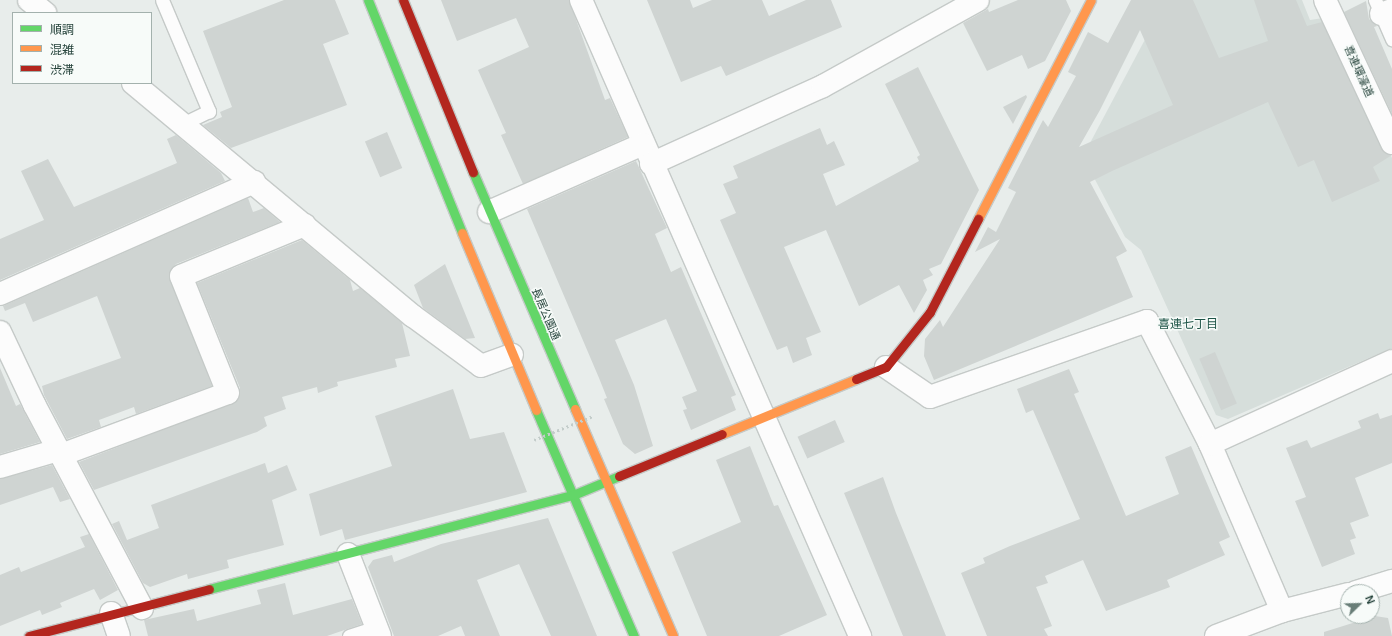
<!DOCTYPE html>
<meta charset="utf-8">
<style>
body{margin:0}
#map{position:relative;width:1392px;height:636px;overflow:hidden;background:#e8edeb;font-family:Helvetica,"Noto Sans JP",sans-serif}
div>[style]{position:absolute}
.built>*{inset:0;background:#d6dedb}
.building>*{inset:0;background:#cfd4d2;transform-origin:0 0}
.roads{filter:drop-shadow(1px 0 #c5cac8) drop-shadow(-1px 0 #c5cac8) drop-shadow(0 1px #c5cac8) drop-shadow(0 -1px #c5cac8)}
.lane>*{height:13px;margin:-6.5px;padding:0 6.5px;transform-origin:6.5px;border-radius:6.5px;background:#fcfcfc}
.street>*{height:22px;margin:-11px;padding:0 11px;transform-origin:11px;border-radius:11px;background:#fcfcfc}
.fast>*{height:9px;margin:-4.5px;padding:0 4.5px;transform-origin:4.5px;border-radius:4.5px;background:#63d668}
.slow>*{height:9px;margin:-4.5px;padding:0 4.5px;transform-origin:4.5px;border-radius:4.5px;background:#ff974d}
.jam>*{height:9px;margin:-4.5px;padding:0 4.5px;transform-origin:4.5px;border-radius:4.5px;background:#b3261e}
.path-bridge>*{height:2.5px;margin-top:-1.25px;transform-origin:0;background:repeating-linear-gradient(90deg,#c3ccca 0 2px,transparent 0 5px)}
span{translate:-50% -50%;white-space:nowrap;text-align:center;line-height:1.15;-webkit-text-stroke:3px #f7fbf9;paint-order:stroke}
.street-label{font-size:11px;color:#24423a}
.neighbourhood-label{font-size:12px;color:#1f5548}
.legend{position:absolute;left:12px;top:12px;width:140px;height:72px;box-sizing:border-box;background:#f7fbf9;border:1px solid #a3b1ad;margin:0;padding:5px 7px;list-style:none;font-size:12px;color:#24423a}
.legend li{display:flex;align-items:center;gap:8px;height:20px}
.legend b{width:20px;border:1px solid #a3b1ad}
.north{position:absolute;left:1340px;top:584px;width:40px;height:40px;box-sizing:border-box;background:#f7fbf9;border:1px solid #a3b1ad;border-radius:50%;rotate:67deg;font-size:11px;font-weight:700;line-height:16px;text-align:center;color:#24423a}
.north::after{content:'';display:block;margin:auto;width:14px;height:18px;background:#697e78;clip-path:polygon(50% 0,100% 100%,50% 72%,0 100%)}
</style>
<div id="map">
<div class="built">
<div style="clip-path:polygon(1150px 0,1302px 0,1310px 20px,1323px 18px,1392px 158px,1392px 348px,1228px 419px,1216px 415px,1141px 250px,1125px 237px,1090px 170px,1090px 143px,1158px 15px)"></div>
</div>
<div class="building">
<div style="clip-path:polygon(284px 0,335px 0,349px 34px,323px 44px,347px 105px,231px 148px,203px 125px,222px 117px,220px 112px,232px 107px,203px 31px)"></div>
<div style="clip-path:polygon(441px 0,569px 0,605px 100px,610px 98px,628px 137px,523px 184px,501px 135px,506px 133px,478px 70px,529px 47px,516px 18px,457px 41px)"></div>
<div style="clip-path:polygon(647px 0,690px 0,693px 8px,712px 0,762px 0,769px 16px,806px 0,831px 0,842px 27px,726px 76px,721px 66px,681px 82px)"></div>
<div style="clip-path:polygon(1018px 0,1066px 0,1071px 11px,1045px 61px,1028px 69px,1022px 55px,987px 71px,963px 23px,988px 9px,989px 12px)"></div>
<div style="clip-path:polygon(evenodd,1131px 0,1193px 0,1219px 58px,1268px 41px,1254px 0,1296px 0,1307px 26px,1322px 22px,1381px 148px,1392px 155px,1373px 167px,1380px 181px,1332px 202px,1314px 160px,1298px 167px,1268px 102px,1112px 171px,1090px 182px,1127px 251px,1116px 257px,1133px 297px,934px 380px,924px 356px,925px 339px,940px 320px,943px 327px,1000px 239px,975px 252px,988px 227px,996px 232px,1016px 192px,1008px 188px,1043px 120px,1048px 127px,1076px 76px,1068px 72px,1088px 32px,1108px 43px,1131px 0,1140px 30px,1173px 105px,1079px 147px,1100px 110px,1140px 30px)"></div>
<div style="clip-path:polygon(1366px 1px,1369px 19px,1377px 26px,1374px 27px,1392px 69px,1392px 114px,1344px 12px)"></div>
<div style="clip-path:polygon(918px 67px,979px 190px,941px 264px,929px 269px,933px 275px,923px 280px,927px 290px,914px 313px,899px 285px,859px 306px,826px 230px,784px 247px,821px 332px,806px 338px,812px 355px,793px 363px,787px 346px,777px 350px,720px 220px,736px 213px,723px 184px,738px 178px,733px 166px,820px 128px,827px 145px,834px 141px,845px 165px,823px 174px,836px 206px,919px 161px,917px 157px,920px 155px,885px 84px)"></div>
<div style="clip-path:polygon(1026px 95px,1027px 97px,1013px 124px,1003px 107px)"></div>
<div style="left:387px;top:132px;width:39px;height:24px;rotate:67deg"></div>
<div style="clip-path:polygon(176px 135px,221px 173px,225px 181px,0 280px,0 239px,44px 220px,21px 171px,48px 159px,74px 207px,177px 163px,167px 139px)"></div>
<div style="clip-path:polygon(636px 161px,667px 228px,655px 234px,671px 272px,681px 267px,736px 395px,731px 397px,736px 410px,691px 430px,683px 410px,687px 409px,682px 397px,697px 391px,666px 319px,615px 340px,634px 385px,653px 446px,635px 454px,623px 444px,604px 399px,607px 398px,599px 378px,527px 209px)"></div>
<div style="clip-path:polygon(248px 198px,253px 212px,264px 208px,280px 222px,176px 264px,169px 274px,212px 386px,136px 414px,134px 407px,99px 420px,101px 427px,67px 439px,44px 395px,42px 386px,121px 358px,97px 296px,33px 322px,25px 303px,5px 311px,3px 306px)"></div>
<div style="clip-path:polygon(302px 240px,350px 280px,353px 291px,360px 288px,402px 323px,410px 356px,395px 359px,397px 367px,337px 382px,338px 386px,318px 393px,317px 387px,282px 397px,286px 409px,264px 417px,267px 426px,257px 432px,94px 490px,79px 462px,237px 401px,240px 388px,197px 283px)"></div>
<div style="clip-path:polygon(445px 264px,475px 338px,465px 339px,423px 308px,414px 285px)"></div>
<div style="left:1215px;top:352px;width:56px;height:17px;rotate:67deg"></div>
<div style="clip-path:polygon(0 368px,16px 406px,20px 404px,40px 442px,0 454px)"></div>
<div style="clip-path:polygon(1069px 369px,1079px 392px,1074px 394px,1126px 516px,1179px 494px,1165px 457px,1191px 446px,1230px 537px,1219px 542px,1225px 555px,1167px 580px,1170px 587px,1106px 611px,1083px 560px,1045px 576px,1048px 583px,1036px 587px,1052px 626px,1044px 629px,1048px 636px,987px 636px,961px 573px,985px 563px,983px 558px,1010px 546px,1080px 519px,1033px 410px,1026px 413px,1017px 389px)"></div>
<div style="clip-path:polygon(453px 389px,470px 439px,504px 432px,527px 492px,345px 540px,342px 529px,320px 536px,309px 494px,392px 466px,375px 416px)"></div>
<div style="clip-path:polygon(1378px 413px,1380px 419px,1392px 415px,1392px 463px,1355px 478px,1369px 516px,1350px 523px,1356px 538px,1350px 540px,1355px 554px,1322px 567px,1295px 501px,1306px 497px,1286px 448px,1307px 440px,1311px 448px,1361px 428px,1358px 421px)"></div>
<div style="left:835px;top:420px;width:24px;height:41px;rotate:66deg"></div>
<div style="clip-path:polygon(750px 446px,774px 506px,778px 505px,827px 615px,779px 636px,707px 636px,672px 552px,741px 522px,716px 460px)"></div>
<div style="clip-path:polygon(265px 463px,268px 473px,287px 465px,297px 490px,272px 500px,284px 545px,227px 560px,229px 568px,188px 579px,187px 574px,150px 587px,143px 583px,112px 524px,119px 521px,127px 540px,159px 528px,151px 505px)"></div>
<div style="clip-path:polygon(52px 465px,70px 499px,60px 502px,53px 487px,0 505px,0 479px)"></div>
<div style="clip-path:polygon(883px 477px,896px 513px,946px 636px,903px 636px,844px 493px)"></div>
<div style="clip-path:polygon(548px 518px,597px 636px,551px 636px,519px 564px,477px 580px,500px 636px,465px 636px,461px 626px,438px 636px,394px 636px,368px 567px,373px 560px,392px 555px,394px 562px,441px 544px)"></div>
<div style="clip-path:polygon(89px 534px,118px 590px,100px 600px,94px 589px,60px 603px,62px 607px,42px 615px,40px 610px,0 626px,0 575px,19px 567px,21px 572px,85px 547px,80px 537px)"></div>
<div style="clip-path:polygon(285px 583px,293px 615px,352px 599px,362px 624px,327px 636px,148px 636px,144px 620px,194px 609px,197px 621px,261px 604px,257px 590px)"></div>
<div style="clip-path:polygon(1375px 616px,1388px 618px,1392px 636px,1324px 636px,1324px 632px)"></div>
</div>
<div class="roads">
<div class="lane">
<div style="left:162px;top:0;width:121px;rotate:67.1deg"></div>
<div style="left:209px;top:111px;width:28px;rotate:154deg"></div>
<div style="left:1375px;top:0;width:43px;rotate:66.4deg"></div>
<div style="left:349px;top:636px;width:29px;rotate:-18deg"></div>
</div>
<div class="street">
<div style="left:29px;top:0;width:21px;rotate:39deg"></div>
<div style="left:581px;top:0;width:695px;rotate:66.31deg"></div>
<div style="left:1325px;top:0;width:158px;rotate:64.9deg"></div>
<div style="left:1381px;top:14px;width:12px;rotate:-20deg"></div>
<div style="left:133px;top:83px;width:364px;rotate:39.8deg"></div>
<div style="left:413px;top:316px;width:84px;rotate:36.3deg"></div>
<div style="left:481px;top:366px;width:33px;rotate:-20deg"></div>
<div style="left:651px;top:164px;width:189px;rotate:-24.4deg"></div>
<div style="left:823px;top:86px;width:177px;rotate:-29deg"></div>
<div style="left:489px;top:212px;width:168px;rotate:-23.8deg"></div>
<div style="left:0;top:294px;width:278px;rotate:-23.8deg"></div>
<div style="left:0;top:332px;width:80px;rotate:64.7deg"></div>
<div style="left:34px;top:404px;width:231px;rotate:62.1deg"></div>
<div style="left:886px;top:367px;width:53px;rotate:34.3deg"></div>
<div style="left:930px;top:397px;width:230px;rotate:-19.3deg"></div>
<div style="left:1147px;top:321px;width:138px;rotate:62.9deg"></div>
<div style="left:1210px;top:444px;width:182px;rotate:66.7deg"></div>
<div style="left:1210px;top:444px;width:200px;rotate:-24.5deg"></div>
<div style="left:61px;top:455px;width:178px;rotate:-20.4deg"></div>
<div style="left:228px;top:393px;width:126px;rotate:-111.9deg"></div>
<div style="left:181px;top:276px;width:134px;rotate:-22.4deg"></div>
<div style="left:0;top:467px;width:60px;rotate:-16.3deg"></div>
<div style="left:348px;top:554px;width:88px;rotate:68.7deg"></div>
<div style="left:1356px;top:592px;width:38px;rotate:-17deg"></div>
<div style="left:111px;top:613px;width:24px;rotate:71deg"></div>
<div style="left:1216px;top:636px;width:71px;rotate:-20.7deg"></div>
<div style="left:1282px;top:611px;width:68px;rotate:-14.4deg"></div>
</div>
<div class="fast">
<div style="left:368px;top:0;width:251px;rotate:68deg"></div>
<div style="left:473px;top:172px;width:258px;rotate:66.7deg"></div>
<div style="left:536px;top:410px;width:246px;rotate:66.6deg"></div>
<div style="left:209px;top:589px;width:376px;rotate:-14.5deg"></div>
<div style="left:573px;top:495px;width:50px;rotate:-22.4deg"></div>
</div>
<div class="slow">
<div style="left:978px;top:219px;width:246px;rotate:-62.7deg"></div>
<div style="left:462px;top:233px;width:192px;rotate:67.3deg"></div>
<div style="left:575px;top:409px;width:247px;rotate:66.6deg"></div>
<div style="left:722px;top:434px;width:145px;rotate:-22.3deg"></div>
</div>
<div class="jam">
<div style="left:403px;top:0;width:186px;rotate:67.9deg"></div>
<div style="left:856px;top:379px;width:32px;rotate:-22deg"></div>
<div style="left:886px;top:367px;width:70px;rotate:-51.3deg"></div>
<div style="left:930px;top:312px;width:105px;rotate:-62.7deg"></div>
<div style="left:619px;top:476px;width:111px;rotate:-22.2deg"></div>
<div style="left:29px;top:636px;width:186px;rotate:-14.6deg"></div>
</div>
</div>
<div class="path-bridge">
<div style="left:534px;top:440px;width:64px;rotate:-22.1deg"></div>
</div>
<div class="street-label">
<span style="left:1359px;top:71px;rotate:66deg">喜連環濠道</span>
<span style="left:546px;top:314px;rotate:67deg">長居公園通</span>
</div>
<div class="neighbourhood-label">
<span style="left:1188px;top:325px">喜連七丁目</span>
</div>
<ul class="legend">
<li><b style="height:5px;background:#63d668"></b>順調</li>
<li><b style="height:5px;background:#ff974d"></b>混雑</li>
<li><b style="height:5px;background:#b3261e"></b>渋滞</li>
</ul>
<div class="north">N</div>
</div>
